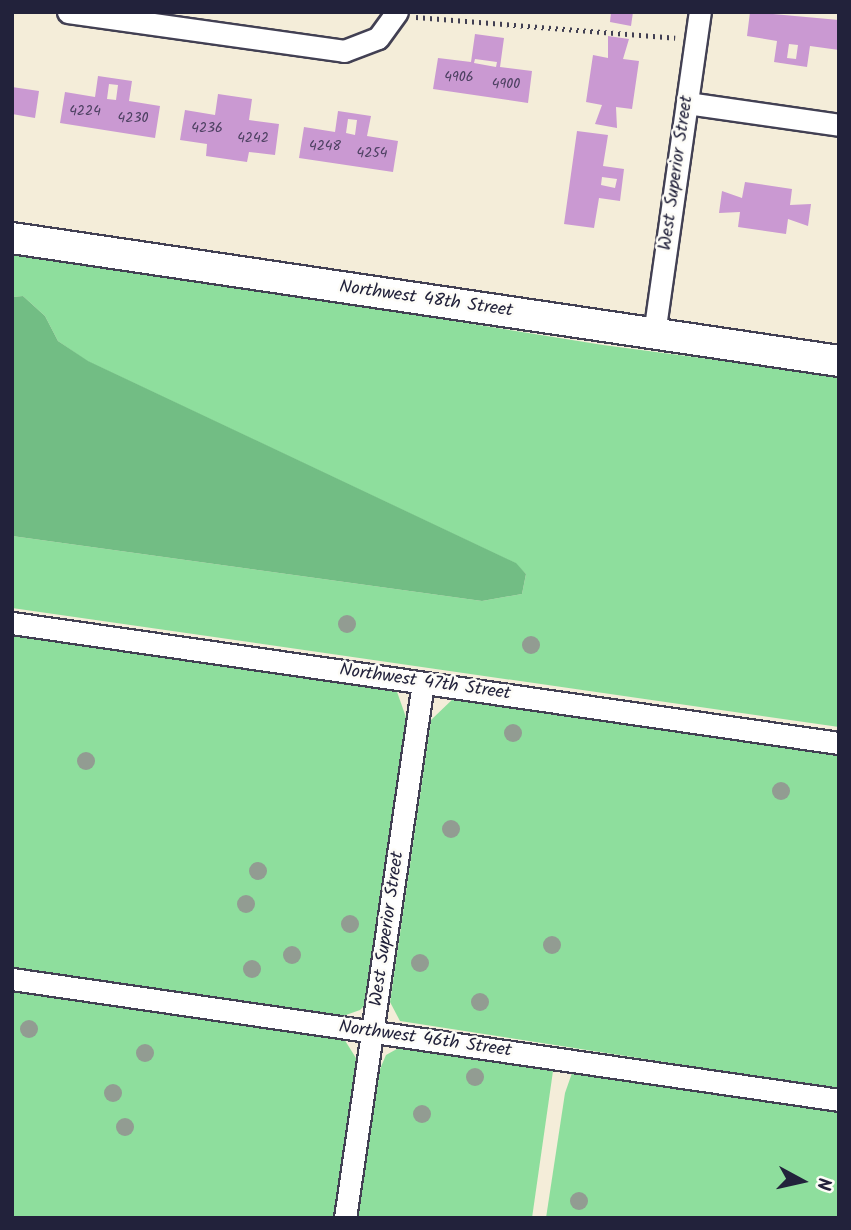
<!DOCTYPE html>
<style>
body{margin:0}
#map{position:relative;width:851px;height:1230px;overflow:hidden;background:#f4edd9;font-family:Kalam,sans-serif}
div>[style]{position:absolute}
.green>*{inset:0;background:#8ede9d}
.forest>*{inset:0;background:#72bd84}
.building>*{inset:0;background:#ca99d2}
.path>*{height:4.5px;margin-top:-2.25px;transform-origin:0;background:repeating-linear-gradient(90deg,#424053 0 2px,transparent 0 7px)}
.roads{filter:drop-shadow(2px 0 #424053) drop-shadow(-2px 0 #424053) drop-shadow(0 2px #424053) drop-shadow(0 -2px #424053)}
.street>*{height:21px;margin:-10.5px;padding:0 10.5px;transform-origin:10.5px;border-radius:10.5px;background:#fff}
.secondary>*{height:30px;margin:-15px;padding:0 15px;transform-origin:15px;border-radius:15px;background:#fff}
.trees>*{width:18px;height:18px;margin:-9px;border-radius:50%;background:#929c92}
span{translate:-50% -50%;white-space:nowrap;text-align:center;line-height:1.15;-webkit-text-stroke:5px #fdfcf7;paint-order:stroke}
.number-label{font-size:14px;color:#4c4061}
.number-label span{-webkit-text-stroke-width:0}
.street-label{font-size:18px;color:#22223b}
.frame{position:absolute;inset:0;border:14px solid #22223b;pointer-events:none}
.north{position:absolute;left:767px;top:1146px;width:70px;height:70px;-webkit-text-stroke:5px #fdfcf7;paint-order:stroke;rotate:98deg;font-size:19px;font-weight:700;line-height:28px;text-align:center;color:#22223b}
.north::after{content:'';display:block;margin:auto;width:24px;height:32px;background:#22223b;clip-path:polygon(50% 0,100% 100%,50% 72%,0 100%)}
</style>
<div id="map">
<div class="green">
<div style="clip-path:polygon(12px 250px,603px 345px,839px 376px,839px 727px,12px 608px,12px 536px,482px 601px,522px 594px,526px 574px,515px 563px,87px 361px,58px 341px,45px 316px,23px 296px,12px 297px)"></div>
<div style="clip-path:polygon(12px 632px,396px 689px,408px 723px,368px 1002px,360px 1010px,343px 1016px,12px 968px)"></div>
<div style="clip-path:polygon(456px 696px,839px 750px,839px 1089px,400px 1021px,390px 1002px,431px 720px)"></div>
<div style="clip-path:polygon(12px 985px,341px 1034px,359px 1063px,336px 1218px,12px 1218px)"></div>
<div style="clip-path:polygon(406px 1044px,553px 1071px,532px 1218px,358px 1218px,380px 1069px,386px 1055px)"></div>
<div style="clip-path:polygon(586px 1069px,839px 1107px,839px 1218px,546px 1218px,565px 1093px,572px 1073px)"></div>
</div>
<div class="forest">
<div style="clip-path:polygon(23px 296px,45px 316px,58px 341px,88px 361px,516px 563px,526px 574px,522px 594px,482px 601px,12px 536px,12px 297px)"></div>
</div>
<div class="building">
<div style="clip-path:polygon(611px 12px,633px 12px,631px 26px,610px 22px)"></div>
<div style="clip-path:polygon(evenodd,750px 12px,839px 20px,839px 50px,810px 46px,807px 67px,774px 62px,777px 41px,747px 36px,750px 12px,789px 44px,798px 45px,796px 59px,787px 58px,789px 44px)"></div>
<div style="clip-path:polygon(evenodd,475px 34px,504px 38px,500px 67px,532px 71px,528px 103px,433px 89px,438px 58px,471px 62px,475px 34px,475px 59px,497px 62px,496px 67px,474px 63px,475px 59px)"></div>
<div style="clip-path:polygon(608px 36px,629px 39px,623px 59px,639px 61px,632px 109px,616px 107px,617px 128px,595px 124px,602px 105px,586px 102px,593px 55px,608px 58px)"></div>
<div style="clip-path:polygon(evenodd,98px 76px,132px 81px,129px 101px,160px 106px,155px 138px,60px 123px,65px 92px,95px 97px,98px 76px,109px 84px,118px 85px,116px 100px,107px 99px,109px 84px)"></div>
<div style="clip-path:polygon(12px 87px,39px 91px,35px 118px,12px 114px)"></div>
<div style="clip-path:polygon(218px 94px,252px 99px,249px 120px,279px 124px,275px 155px,249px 152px,247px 162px,206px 156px,207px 144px,180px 140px,185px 110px,215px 115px)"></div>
<div style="clip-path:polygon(evenodd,338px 111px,371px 116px,367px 136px,398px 141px,393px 172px,299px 158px,304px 127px,335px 132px,338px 111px,348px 119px,357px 120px,355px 135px,346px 133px,348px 119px)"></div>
<div style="clip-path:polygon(evenodd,577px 131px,608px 135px,603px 166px,624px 169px,620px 201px,599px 198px,594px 228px,564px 224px,577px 131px,602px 177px,617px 179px,615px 188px,601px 185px,602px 177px)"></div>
<div style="clip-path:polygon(745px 182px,792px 189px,790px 205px,811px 204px,808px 226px,788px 219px,786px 234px,738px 227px,740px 212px,719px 213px,722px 191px,742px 198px)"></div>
</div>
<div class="path">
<div style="left:416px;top:17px;width:260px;rotate:4.6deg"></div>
</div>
<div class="roads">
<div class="street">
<div style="left:68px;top:12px;width:279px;rotate:8deg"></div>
<div style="left:344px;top:51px;width:36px;rotate:-21deg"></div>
<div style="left:378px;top:38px;width:32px;rotate:-54deg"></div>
<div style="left:687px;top:103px;width:154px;rotate:8.2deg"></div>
<div style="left:654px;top:334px;width:325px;rotate:-81.9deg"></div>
<div style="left:12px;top:623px;width:836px;rotate:8.26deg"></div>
<div style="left:12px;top:979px;width:836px;rotate:8.32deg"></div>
<div style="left:345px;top:1218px;width:541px;rotate:-81.71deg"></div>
</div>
<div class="secondary">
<div style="left:12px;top:238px;width:836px;rotate:8.46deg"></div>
</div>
</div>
<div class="trees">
<div style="left:347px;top:624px"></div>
<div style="left:531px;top:645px"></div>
<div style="left:513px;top:733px"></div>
<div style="left:86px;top:761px"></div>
<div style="left:781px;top:791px"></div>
<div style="left:451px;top:829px"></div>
<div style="left:258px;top:871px"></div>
<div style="left:246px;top:904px"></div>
<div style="left:350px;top:924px"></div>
<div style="left:552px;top:945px"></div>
<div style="left:292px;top:955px"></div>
<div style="left:420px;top:963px"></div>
<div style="left:252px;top:969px"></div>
<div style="left:480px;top:1002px"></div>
<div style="left:29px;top:1029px"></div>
<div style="left:145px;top:1053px"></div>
<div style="left:475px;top:1077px"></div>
<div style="left:113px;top:1093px"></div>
<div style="left:422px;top:1114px"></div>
<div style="left:125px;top:1127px"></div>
<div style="left:579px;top:1201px"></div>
</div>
<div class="number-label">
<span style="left:459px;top:77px">4906</span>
<span style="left:506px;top:84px">4900</span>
<span style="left:85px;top:111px">4224</span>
<span style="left:133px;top:118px">4230</span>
<span style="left:207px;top:128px">4236</span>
<span style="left:253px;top:138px">4242</span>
<span style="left:325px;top:146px">4248</span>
<span style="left:372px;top:153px">4254</span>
</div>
<div class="street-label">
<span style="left:677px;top:173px;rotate:-82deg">West Superior Street</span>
<span style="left:426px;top:300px;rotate:8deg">Northwest 48th Street</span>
<span style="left:425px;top:683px;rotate:8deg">Northwest 47th Street</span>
<span style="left:388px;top:929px;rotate:-82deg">West Superior Street</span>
<span style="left:425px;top:1040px;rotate:8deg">Northwest 46th Street</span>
</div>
<div class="frame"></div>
<div class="north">N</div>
</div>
